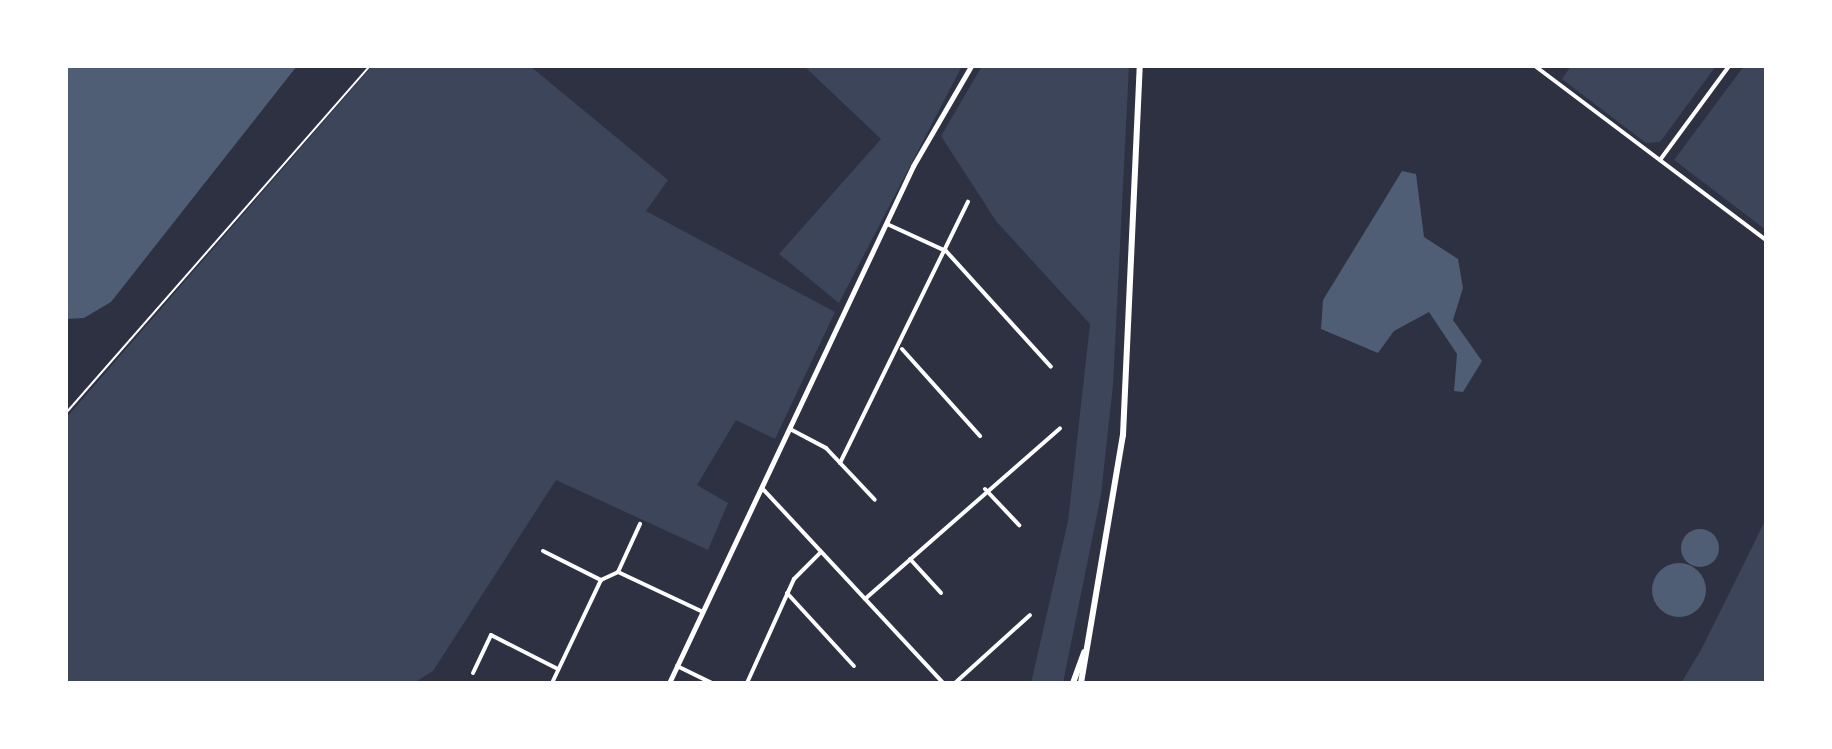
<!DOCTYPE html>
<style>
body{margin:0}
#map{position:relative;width:1832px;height:749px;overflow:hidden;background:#2d3142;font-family:Rubik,sans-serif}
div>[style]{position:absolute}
.green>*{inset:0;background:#3c4559}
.water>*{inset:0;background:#4f5d75}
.round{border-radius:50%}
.path>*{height:2px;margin:-1px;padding:0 1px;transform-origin:1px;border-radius:1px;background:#fff}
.minor>*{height:4px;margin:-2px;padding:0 2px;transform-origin:2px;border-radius:2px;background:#fff}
.tertiary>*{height:5px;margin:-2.5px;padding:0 2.5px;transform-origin:2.5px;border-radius:2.5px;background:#fff}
.primary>*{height:6px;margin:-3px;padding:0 3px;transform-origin:3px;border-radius:3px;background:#fff}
span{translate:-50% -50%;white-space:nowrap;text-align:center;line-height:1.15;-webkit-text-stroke:6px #fff;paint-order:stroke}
.frame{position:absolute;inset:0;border:68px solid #fff;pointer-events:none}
</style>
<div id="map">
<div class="green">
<div style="clip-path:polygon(372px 66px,530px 66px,668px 180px,646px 211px,835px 312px,775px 439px,736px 420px,697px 485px,728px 503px,708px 550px,556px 480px,433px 671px,414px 683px,66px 683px,66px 418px)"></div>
<div style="clip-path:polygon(804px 66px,962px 66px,839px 303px,779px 254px,881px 139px)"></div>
<div style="clip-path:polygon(982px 66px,1129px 66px,1113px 385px,1101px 495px,1063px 683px,1031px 683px,1068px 521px,1090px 324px,996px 221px,941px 136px)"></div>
<div style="clip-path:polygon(1571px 66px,1716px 66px,1660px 142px,1646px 143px,1562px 79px)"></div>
<div style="clip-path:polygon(1744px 66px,1766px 66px,1766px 230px,1674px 160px)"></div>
<div style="clip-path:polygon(1766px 519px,1766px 683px,1681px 683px,1701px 650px)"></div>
</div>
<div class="water">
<div style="clip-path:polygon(66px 66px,297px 66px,111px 302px,84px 318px,66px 319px)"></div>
<div style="clip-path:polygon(1402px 171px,1416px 174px,1424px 237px,1458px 259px,1463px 288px,1453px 320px,1482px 361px,1463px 392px,1454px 391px,1457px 354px,1429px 312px,1394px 331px,1378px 353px,1321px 329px,1323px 300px)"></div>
<div class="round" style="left:1681px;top:529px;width:38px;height:38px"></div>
<div class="round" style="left:1652px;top:563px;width:54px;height:54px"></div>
</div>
<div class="path">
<div style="left:66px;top:413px;width:461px;rotate:-48.8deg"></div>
</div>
<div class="minor">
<div style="left:1535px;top:66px;width:289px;rotate:37deg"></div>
<div style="left:1660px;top:160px;width:117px;rotate:-53.7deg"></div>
<div style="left:887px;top:224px;width:65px;rotate:24.6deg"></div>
<div style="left:946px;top:251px;width:156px;rotate:47.8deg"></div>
<div style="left:902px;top:349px;width:117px;rotate:48.1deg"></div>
<div style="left:790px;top:429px;width:41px;rotate:27.8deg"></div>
<div style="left:826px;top:448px;width:71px;rotate:46.7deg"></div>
<div style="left:840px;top:463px;width:291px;rotate:-63.9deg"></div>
<div style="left:762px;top:488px;width:266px;rotate:47.1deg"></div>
<div style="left:985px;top:489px;width:50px;rotate:46.6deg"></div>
<div style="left:543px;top:551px;width:65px;rotate:26.6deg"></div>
<div style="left:910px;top:559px;width:46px;rotate:47.6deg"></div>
<div style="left:618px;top:572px;width:53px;rotate:-65.4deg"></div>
<div style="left:787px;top:593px;width:99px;rotate:47.5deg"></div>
<div style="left:865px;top:599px;width:259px;rotate:-41.2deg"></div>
<div style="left:677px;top:666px;width:39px;rotate:26deg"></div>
<div style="left:473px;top:673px;width:42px;rotate:-64.7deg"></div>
<div style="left:491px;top:635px;width:75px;rotate:26.9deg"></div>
<div style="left:552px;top:683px;width:114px;rotate:-64.6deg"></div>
<div style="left:601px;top:580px;width:19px;rotate:-25deg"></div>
<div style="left:618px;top:572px;width:94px;rotate:25.2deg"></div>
<div style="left:747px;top:683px;width:114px;rotate:-65.7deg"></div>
<div style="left:794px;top:579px;width:38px;rotate:-45deg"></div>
<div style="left:955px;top:683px;width:101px;rotate:-42.2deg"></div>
</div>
<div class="tertiary">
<div style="left:669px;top:683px;width:572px;rotate:-64.73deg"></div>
<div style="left:913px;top:166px;width:116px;rotate:-59.9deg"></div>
</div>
<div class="primary">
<div style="left:1073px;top:683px;width:33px;rotate:-70deg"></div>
<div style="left:1081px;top:683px;width:252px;rotate:-80.4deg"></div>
<div style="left:1123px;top:435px;width:369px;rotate:-87.4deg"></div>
</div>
<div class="frame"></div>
</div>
